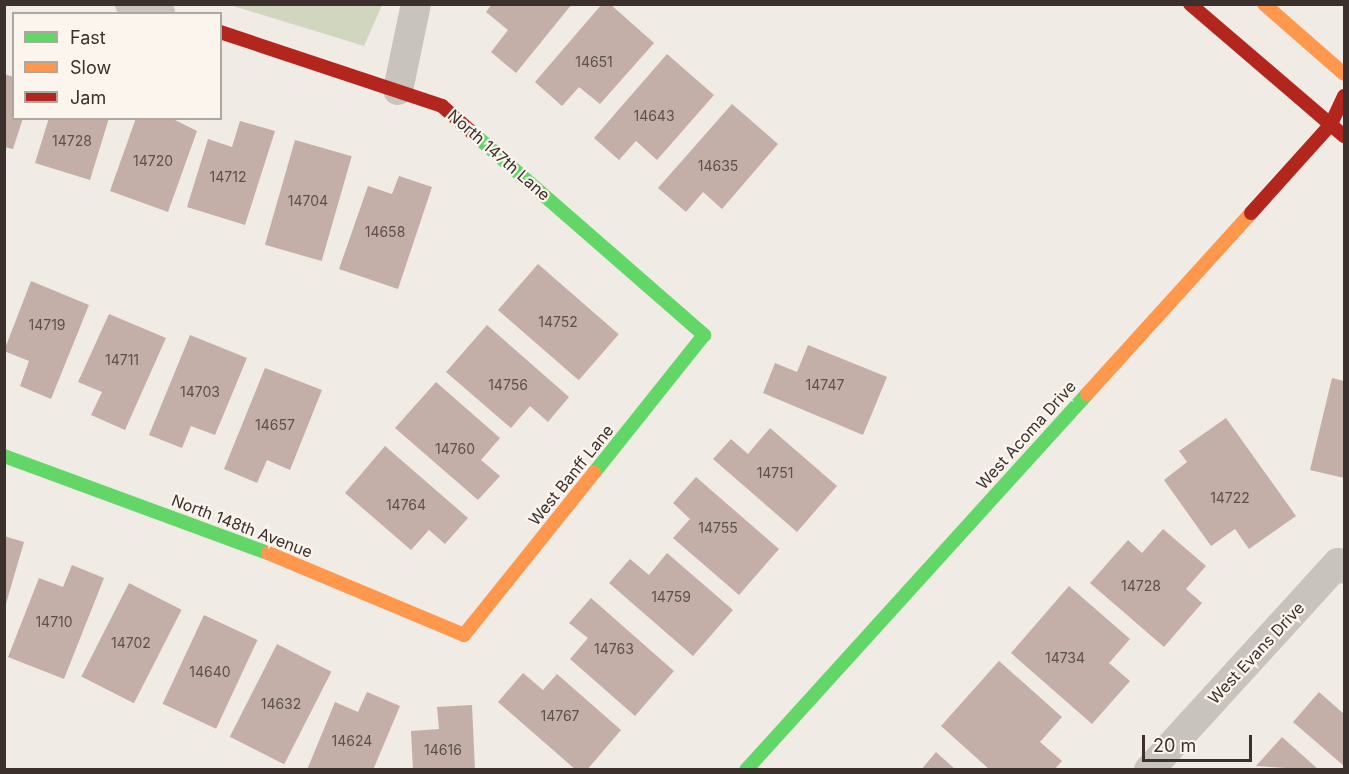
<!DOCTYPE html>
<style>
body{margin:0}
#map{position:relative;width:1349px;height:774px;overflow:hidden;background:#f0ebe5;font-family:Inter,sans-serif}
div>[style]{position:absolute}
.green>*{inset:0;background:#d1d6bf}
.building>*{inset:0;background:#c3afa7;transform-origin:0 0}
.street>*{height:30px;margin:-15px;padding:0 15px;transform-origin:15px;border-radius:15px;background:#c9c3be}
.fast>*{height:14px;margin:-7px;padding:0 7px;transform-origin:7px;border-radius:7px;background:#63d668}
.slow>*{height:14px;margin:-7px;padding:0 7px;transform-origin:7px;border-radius:7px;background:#ff974d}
.jam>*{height:14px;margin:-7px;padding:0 7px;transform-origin:7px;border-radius:7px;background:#b3261e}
span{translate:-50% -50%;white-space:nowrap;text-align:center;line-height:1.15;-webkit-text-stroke:4.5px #fbf5ee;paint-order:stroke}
.number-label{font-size:14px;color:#5d504a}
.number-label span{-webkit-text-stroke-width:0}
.street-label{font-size:16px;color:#3b302b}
.frame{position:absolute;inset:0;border:6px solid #3b302b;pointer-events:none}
.legend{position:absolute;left:12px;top:12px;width:210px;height:108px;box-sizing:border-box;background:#fbf5ee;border:2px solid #aea6a0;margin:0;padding:8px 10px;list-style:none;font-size:18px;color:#3b302b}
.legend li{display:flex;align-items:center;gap:12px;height:30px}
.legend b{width:30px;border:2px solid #aea6a0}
.scale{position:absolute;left:1142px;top:735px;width:110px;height:27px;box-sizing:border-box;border:3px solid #3b302b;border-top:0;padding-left:8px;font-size:18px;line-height:21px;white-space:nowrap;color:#3b302b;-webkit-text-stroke:4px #fbf5ee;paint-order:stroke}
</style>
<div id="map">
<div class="green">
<div style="clip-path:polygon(230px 5px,382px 4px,382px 5px,364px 46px)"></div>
</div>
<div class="building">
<div style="clip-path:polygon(492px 4px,572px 4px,516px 73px,491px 52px,508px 30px,486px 12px)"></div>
<div style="clip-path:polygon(602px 4px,610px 4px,654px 43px,600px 104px,579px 87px,562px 106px,535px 82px)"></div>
<div style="clip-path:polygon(667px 54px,714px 95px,657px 160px,636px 141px,619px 160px,594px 138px)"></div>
<div style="clip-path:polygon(4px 74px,14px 77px,14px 118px,23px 118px,13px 149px,4px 147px)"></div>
<div style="clip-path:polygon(732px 104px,778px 144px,722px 209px,703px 192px,686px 212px,658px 188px)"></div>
<div style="clip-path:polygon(49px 118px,109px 118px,90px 180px,35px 163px)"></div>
<div style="clip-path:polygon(136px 118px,171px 118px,197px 131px,168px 212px,110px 191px)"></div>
<div style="clip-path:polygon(240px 121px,275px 131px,245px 225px,187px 207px,208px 139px,232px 147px)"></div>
<div style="left:295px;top:140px;width:59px;height:109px;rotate:16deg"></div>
<div style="clip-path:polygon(399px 176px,432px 187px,398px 289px,339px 269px,368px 186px,392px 194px)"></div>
<div style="left:538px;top:264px;width:107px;height:61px;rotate:41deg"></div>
<div style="clip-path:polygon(31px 281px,89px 305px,51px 399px,20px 386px,29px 361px,4px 351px)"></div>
<div style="clip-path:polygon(109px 314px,166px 338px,125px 430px,91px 415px,102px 392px,78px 382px)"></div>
<div style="clip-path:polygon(487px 325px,569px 397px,548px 422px,530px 406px,511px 428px,446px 372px)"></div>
<div style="clip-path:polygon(190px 335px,247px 358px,215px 435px,191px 426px,182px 448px,149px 435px)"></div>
<div style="clip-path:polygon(808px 345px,887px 377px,863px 435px,763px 393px,775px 363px,797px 372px)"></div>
<div style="clip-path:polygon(265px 368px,322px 390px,290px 470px,267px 460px,257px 483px,224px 469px)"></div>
<div style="clip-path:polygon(1332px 378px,1344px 381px,1344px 478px,1310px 470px)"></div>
<div style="clip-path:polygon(436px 382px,500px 438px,481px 460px,500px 476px,478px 500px,395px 428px)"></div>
<div style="clip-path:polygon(1226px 418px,1296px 516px,1249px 549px,1235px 529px,1211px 546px,1164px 480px,1187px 462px,1179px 451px)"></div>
<div style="clip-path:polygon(770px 428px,837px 486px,797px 532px,713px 459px,731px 439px,748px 454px)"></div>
<div style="clip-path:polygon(385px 446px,468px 518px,445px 544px,429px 530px,411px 550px,345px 493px)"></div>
<div style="clip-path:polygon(696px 477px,779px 549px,739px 595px,673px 538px,690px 519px,673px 503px)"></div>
<div style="clip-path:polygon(1163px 529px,1206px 566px,1186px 589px,1202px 603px,1164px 647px,1090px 583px,1128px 540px,1142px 553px)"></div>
<div style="clip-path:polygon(4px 536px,24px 542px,5px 607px,4px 607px)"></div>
<div style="clip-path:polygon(667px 553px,733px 610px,693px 656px,609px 583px,630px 559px,649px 575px)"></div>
<div style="clip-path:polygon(72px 565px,104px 578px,64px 679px,8px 657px,39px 578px,63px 587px)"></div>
<div style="left:129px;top:583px;width:59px;height:105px;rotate:27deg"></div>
<div style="clip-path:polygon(1069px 586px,1130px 639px,1109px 663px,1130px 681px,1092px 724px,1011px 653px)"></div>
<div style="clip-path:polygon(591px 598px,674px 671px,635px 716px,570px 659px,588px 638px,569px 623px)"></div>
<div style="left:204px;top:615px;width:59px;height:98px;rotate:25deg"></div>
<div style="left:277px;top:644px;width:61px;height:104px;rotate:27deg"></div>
<div style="clip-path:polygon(999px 661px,1062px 717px,1040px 742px,1062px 761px,1054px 770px,990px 770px,941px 726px)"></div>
<div style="clip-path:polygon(523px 673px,543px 690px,557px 674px,621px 730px,587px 770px,576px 770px,498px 702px)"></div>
<div style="clip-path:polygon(367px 692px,400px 706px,373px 770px,307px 770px,335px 702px,358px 712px)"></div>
<div style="clip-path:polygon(1319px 692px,1344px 714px,1344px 766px,1293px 722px)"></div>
<div style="clip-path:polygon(472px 705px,475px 770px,413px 770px,411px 731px,439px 729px,437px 707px)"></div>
<div style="clip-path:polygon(1282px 737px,1319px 770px,1256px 766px)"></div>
<div style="clip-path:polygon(936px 752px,956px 770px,921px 770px)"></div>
</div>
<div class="street">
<div style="left:130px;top:4px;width:32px;rotate:18deg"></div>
<div style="left:398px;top:90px;width:88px;rotate:-78.2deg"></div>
<div style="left:1149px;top:770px;width:280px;rotate:-47.6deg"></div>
<div style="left:1338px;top:563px;width:8px;rotate:45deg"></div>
</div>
<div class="fast">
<div style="left:476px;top:136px;width:303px;rotate:41.1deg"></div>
<div style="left:704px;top:335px;width:176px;rotate:128.6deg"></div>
<div style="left:4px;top:456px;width:281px;rotate:20.2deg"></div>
<div style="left:746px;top:770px;width:508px;rotate:-47.79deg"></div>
</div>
<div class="slow">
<div style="left:1264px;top:4px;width:106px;rotate:41.2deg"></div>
<div style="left:1087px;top:394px;width:244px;rotate:-47.8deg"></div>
<div style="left:268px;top:553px;width:212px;rotate:22.7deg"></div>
<div style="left:464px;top:635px;width:208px;rotate:-51.3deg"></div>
</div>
<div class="jam">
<div style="left:1190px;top:4px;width:203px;rotate:40.6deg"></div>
<div style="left:220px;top:32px;width:234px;rotate:18.4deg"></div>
<div style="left:442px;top:106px;width:45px;rotate:41.4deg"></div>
<div style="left:1251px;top:213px;width:120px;rotate:-48deg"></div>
<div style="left:1331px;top:124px;width:31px;rotate:-65deg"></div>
</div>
<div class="number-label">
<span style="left:594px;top:62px">14651</span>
<span style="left:654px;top:116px">14643</span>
<span style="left:72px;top:141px">14728</span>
<span style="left:153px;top:161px">14720</span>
<span style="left:718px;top:166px">14635</span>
<span style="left:228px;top:177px">14712</span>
<span style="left:308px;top:201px">14704</span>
<span style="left:385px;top:232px">14658</span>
<span style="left:558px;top:322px">14752</span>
<span style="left:47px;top:325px">14719</span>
<span style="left:122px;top:360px">14711</span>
<span style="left:508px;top:385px">14756</span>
<span style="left:825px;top:385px">14747</span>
<span style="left:200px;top:392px">14703</span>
<span style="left:275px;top:425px">14657</span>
<span style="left:455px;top:449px">14760</span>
<span style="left:775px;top:473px">14751</span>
<span style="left:1230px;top:498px">14722</span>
<span style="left:406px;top:505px">14764</span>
<span style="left:718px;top:528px">14755</span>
<span style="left:1141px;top:586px">14728</span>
<span style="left:671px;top:597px">14759</span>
<span style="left:54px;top:622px">14710</span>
<span style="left:131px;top:643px">14702</span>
<span style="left:614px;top:649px">14763</span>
<span style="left:1065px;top:658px">14734</span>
<span style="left:210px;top:672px">14640</span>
<span style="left:281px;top:704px">14632</span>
<span style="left:560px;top:716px">14767</span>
<span style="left:352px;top:741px">14624</span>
<span style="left:443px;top:750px">14616</span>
</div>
<div class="street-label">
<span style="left:499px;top:155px;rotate:41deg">North 147th Lane</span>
<span style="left:1026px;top:435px;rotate:-48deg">West Acoma Drive</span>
<span style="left:571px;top:475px;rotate:-51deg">West Banff Lane</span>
<span style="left:242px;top:526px;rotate:21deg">North 148th Avenue</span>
<span style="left:1256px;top:653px;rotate:-47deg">West Evans Drive</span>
</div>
<div class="frame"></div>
<ul class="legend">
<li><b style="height:8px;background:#63d668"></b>Fast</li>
<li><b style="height:8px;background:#ff974d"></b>Slow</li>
<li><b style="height:8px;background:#b3261e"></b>Jam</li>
</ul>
<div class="scale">20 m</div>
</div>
